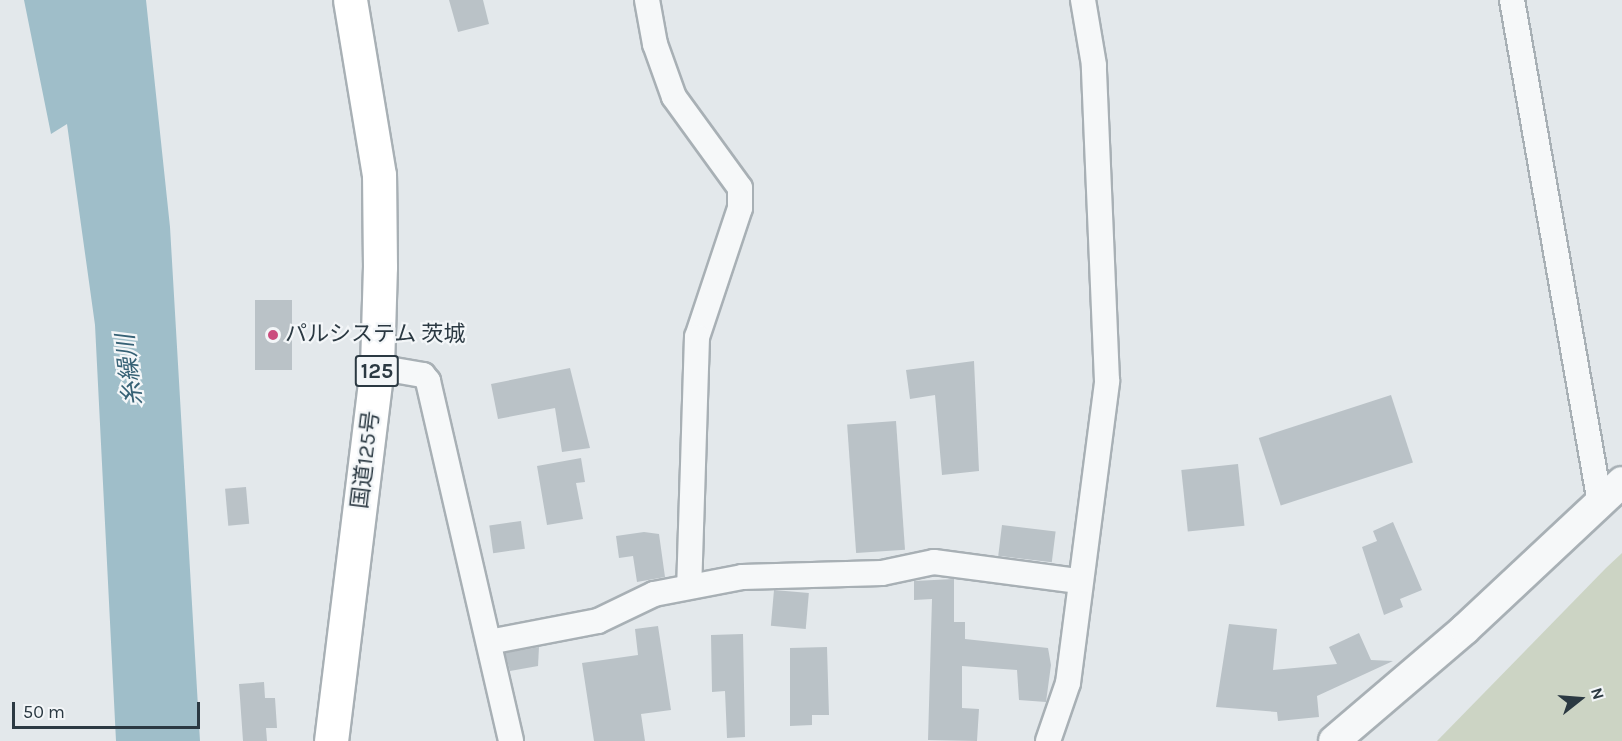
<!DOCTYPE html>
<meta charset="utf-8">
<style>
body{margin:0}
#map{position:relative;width:1622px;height:741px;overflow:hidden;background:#e3e8eb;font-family:Karla,"Noto Sans JP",sans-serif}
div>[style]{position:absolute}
.green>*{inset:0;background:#ccd4c4}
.water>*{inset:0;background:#9fbec9}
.building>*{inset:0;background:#bac2c7;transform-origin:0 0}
.roads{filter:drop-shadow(2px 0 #a8b0b5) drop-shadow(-2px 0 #a8b0b5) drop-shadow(0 2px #a8b0b5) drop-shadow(0 -2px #a8b0b5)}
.minor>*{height:24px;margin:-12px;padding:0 12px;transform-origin:12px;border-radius:12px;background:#f6f8f9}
.tertiary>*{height:30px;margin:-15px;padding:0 15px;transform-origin:15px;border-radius:15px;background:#f6f8f9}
.trunk>*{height:33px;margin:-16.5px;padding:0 16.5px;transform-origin:16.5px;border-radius:16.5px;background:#fff}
.dots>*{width:16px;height:16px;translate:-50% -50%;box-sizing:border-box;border:3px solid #f3f6f8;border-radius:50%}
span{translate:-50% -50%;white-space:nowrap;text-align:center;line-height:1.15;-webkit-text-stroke:4.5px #f3f6f8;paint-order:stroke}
.shield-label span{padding:2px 4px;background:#f3f6f8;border:2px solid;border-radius:4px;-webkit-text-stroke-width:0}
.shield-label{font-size:21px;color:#2b3942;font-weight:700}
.poi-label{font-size:22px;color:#2b3942}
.left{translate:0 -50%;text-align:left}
.street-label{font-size:22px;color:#2b3942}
.water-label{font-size:24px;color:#366175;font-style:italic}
.north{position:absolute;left:1550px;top:669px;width:60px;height:60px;-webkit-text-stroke:4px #f3f6f8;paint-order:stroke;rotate:73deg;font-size:16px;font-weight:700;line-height:24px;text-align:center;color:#2b3942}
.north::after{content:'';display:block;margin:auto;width:21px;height:27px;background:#2b3942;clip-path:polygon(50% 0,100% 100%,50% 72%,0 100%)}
.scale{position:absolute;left:12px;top:702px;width:188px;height:27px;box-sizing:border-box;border:3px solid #2b3942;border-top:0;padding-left:8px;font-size:18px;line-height:21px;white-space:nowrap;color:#2b3942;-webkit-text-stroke:4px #f3f6f8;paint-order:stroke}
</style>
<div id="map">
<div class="green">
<div style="clip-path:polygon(1622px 553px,1622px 741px,1437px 741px,1606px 568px)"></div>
</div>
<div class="water">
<div style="clip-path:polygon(24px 0,146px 0,170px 227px,200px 741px,116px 741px,95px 325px,67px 124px,51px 134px)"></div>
</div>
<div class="building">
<div style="clip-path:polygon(449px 0,483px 0,489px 24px,458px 32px)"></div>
<div style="left:255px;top:300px;width:37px;height:70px"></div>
<div style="clip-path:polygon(974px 361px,979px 471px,942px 475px,935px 395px,910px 399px,906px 370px)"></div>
<div style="clip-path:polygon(570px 368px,590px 448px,562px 452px,555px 408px,498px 419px,491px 384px)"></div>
<div style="left:1391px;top:395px;width:71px;height:139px;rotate:72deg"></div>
<div style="left:896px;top:421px;width:129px;height:49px;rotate:86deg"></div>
<div style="clip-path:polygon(581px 458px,585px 482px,576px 483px,583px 519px,547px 525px,537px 466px)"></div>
<div style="left:1238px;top:464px;width:62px;height:57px;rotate:84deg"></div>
<div style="left:246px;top:487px;width:37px;height:21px;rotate:85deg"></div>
<div style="left:521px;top:521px;width:28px;height:32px;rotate:82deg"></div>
<div style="clip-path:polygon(1393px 522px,1422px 590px,1400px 599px,1403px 607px,1384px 615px,1362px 547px,1377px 541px,1373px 531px)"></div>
<div style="left:1002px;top:525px;width:54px;height:31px;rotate:7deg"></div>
<div style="clip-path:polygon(644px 532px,659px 534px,665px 577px,637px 582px,633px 556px,619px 558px,616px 536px)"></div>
<div style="clip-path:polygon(954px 579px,954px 622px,965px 622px,965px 639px,1048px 648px,1051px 665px,1046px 702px,1019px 700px,1017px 670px,962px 666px,962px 708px,979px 709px,977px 741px,928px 740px,932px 599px,914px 600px,914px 581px)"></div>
<div style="left:774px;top:590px;width:35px;height:36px;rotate:5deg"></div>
<div style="clip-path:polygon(1229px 624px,1277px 629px,1273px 670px,1337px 664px,1329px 647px,1359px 633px,1371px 660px,1393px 661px,1317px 696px,1319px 717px,1278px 721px,1277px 712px,1216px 707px)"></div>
<div style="clip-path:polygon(658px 626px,671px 710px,641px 714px,645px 741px,594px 741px,582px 663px,638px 655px,635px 629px)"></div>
<div style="clip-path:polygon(743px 634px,745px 737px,727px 738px,725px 691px,712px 692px,711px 635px)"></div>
<div style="clip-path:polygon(539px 647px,538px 666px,510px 671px,505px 653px)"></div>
<div style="clip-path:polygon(827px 647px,829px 715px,812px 715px,812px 725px,790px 726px,790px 648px)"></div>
<div style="clip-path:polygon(264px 682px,265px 698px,275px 698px,277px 728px,266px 728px,267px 741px,243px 741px,239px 684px)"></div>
</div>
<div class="roads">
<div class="minor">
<div style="left:647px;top:0;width:45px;rotate:79.7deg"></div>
<div style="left:655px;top:44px;width:56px;rotate:70.3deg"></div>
<div style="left:674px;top:97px;width:112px;rotate:54deg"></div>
<div style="left:740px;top:188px;width:20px;rotate:90deg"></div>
<div style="left:740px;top:208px;width:136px;rotate:108.4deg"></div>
<div style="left:697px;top:337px;width:248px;rotate:91.8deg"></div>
<div style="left:1512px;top:0;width:511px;rotate:80.08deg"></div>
<div style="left:377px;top:367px;width:47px;rotate:9.9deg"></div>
<div style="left:423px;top:375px;width:8px;rotate:50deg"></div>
<div style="left:428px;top:381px;width:369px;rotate:77deg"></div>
<div style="left:489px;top:642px;width:111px;rotate:-10.9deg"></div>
<div style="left:598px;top:621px;width:62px;rotate:-25.7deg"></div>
<div style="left:654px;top:594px;width:90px;rotate:-10.9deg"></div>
<div style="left:742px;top:577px;width:140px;rotate:-1.6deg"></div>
<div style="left:882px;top:573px;width:53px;rotate:-11.9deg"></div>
<div style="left:934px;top:562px;width:146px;rotate:7.5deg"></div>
<div style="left:1048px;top:741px;width:61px;rotate:-71deg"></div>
<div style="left:1068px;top:683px;width:305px;rotate:-82.6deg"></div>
<div style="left:1107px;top:381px;width:316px;rotate:-92.4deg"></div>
<div style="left:1094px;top:65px;width:66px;rotate:-99.6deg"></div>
</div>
<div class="tertiary">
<div style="left:1334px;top:741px;width:172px;rotate:-40.5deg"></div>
<div style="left:1465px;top:629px;width:215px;rotate:-43.1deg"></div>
</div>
<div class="trunk">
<div style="left:331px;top:741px;width:377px;rotate:-83deg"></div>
<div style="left:377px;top:367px;width:100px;rotate:-88.3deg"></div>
<div style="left:380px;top:267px;width:92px;rotate:-90.6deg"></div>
<div style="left:379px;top:175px;width:177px;rotate:-99.4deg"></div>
</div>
</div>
<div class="dots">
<div style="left:273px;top:335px;background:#cb4c7e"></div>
</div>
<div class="shield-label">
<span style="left:377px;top:371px">125</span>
</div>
<div class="poi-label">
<span class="left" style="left:285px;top:335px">パルシステム 茨城</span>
</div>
<div class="street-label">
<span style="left:366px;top:460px;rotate:-83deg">国道125号</span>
</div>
<div class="water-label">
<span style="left:130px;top:370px;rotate:-97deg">糸繰川</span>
</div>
<div class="north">N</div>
<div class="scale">50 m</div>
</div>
